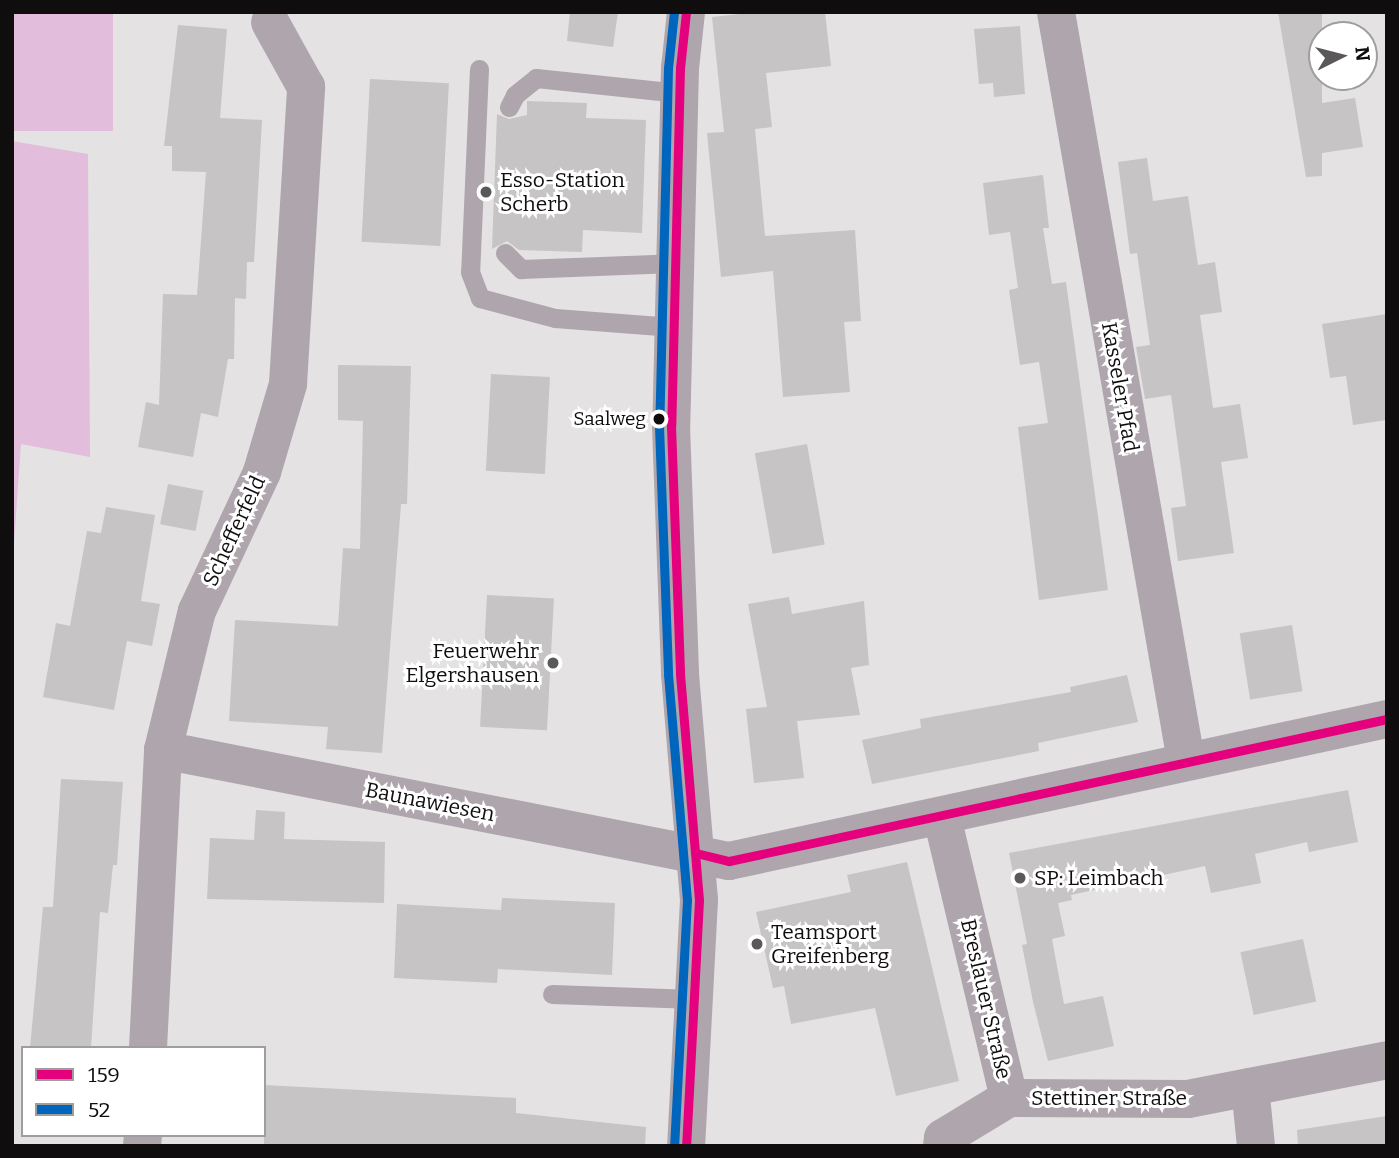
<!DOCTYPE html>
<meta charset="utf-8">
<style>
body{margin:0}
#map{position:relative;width:1399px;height:1158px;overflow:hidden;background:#e4e2e3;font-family:Bitter,serif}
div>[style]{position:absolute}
.green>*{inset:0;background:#e3bedc;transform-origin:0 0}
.building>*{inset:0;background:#c6c4c5;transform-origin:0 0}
.service>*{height:19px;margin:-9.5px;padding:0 9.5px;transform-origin:9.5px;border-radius:9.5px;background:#afa5ad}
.minor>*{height:38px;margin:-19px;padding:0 19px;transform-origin:19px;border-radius:19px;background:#afa5ad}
.tertiary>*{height:38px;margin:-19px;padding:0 19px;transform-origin:19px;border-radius:19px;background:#afa5ad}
.bus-1>*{height:9px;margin:-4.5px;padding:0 4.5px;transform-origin:4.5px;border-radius:4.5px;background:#e5007d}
.bus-2>*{height:9px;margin:-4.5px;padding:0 4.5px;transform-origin:4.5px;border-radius:4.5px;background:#0065bd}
.dots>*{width:19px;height:19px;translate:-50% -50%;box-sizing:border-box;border:4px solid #fff;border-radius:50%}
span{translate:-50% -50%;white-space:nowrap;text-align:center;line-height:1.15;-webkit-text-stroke:6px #fff;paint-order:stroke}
.bus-label{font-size:19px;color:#0f0d0e}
.right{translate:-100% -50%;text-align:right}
.poi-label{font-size:21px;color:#0f0d0e}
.left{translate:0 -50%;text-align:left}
.street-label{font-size:21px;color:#0f0d0e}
.frame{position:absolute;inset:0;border:14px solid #0f0d0e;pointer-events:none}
.legend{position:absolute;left:21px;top:1046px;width:245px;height:91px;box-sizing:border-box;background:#fff;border:2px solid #9f9e9f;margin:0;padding:9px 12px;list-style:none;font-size:21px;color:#0f0d0e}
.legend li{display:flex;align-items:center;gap:14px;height:35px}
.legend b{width:35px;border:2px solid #9f9e9f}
.north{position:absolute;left:1308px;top:21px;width:70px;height:70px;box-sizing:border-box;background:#fff;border:2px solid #9f9e9f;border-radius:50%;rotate:84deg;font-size:19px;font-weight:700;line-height:28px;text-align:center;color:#0f0d0e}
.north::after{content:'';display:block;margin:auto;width:24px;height:32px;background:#5a5859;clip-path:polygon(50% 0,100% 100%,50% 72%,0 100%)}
</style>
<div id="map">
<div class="green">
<div style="left:12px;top:12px;width:101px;height:119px"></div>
<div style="clip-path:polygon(12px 141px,88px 154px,90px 457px,21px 444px,12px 572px)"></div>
</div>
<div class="building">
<div style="clip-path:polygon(570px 12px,618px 12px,613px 47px,567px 41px)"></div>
<div style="clip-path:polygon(758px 12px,825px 12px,831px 66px,766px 73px,772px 127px,755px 129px,765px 236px,855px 230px,861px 321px,844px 322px,850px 392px,783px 397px,773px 271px,721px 277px,707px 133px,724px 132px,712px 17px)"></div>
<div style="clip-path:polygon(1278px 12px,1322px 12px,1322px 103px,1355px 98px,1363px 147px,1322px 153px,1322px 176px,1306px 177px)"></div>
<div style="clip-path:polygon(178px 25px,227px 29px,220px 118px,262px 120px,254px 262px,247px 262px,246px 299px,235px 298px,234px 359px,228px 359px,218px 417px,201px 413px,193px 457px,138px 447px,146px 402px,159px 405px,163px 294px,197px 295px,206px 172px,172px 171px,172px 146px,164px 146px)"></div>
<div style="clip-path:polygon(1020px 26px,1025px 94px,994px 97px,993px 83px,979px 84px,974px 29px)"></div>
<div style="left:370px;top:79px;width:79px;height:163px;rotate:3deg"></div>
<div style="clip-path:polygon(527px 101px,587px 103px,586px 118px,646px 120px,642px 233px,583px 230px,582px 252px,519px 250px,507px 241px,492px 249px,497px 114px,509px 119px,527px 115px)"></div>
<div style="clip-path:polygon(1147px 158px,1153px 201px,1188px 196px,1198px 265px,1215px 262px,1222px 312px,1200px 315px,1213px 408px,1240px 404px,1248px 458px,1221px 462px,1234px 553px,1178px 561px,1171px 508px,1186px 506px,1171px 395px,1145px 399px,1136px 347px,1150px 345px,1137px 253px,1130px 254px,1118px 162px)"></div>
<div style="clip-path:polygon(1043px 175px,1049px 228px,1043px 228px,1052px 284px,1066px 282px,1108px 590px,1039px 600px,1018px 427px,1048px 423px,1039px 362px,1020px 365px,1009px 290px,1018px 288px,1010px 232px,989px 235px,983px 183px)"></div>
<div style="clip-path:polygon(1387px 314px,1387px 420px,1353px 425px,1346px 376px,1330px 378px,1322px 324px)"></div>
<div style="clip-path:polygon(338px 365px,411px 366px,407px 504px,401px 504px,382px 753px,326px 749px,328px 727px,229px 721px,235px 620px,338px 626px,343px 548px,360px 549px,363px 421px,338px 420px)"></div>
<div style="left:491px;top:374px;width:59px;height:97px;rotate:3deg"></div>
<div style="left:807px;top:444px;width:102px;height:53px;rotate:80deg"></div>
<div style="left:168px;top:484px;width:36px;height:41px;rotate:11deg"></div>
<div style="clip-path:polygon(106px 507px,155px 515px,141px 601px,160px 604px,152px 646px,127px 641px,114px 710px,43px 697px,56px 623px,70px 626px,87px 531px,101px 533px)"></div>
<div style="left:487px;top:595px;width:67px;height:132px;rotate:3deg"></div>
<div style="clip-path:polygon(789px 597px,792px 614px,864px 601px,869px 665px,851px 668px,860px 715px,797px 721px,804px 778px,754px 783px,746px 709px,767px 707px,748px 604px)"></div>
<div style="left:1292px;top:625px;width:67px;height:53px;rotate:81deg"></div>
<div style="clip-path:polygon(1127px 675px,1138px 722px,1038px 743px,1039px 751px,872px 784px,862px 740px,921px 728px,920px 719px,1071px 692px,1070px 687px)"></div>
<div style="clip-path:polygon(61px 779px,123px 782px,117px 865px,113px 865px,108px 913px,100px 912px,91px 1048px,30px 1048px,43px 907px,53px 907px)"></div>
<div style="clip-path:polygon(1348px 790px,1358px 842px,1309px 852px,1307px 842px,1255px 854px,1261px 883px,1211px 893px,1205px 866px,1071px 895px,1072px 900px,1058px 903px,1065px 936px,1052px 939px,1064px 1004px,1103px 996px,1114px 1046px,1048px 1061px,1033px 1002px,1022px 945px,1027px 944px,1009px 853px)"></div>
<div style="clip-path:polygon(256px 810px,285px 812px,284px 839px,385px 842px,384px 903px,207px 899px,210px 838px,254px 840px)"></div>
<div style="clip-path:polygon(907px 862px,959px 1081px,896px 1096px,875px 1008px,791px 1024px,784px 986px,773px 988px,756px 912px,851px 892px,847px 875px)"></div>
<div style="clip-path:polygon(502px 898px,615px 903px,612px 975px,498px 969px,497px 983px,394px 978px,397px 904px,501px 910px)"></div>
<div style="left:1303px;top:939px;width:64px;height:64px;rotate:78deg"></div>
<div style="clip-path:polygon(264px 1085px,516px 1098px,516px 1113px,646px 1127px,645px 1146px,264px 1146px)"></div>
<div style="clip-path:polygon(1387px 1116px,1387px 1146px,1298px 1146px,1297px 1130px)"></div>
</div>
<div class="service">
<div style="left:479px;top:69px;width:203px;rotate:92.5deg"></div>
<div style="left:470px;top:272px;width:28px;rotate:69deg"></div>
<div style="left:480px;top:298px;width:78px;rotate:14.9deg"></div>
<div style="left:555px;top:318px;width:118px;rotate:4.4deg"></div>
<div style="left:509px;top:107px;width:13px;rotate:-63deg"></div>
<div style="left:515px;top:95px;width:27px;rotate:-39deg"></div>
<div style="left:536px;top:78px;width:144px;rotate:6deg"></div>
<div style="left:505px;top:253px;width:23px;rotate:45deg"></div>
<div style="left:521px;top:269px;width:153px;rotate:-2.2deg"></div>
<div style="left:552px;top:994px;width:142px;rotate:2deg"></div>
</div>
<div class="minor">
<div style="left:1056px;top:12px;width:760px;rotate:80.15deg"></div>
<div style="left:163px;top:750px;width:577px;rotate:11.1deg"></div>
<div style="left:729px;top:861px;width:673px;rotate:-12.18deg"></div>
<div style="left:942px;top:817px;width:289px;rotate:76.6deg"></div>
<div style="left:148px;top:1048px;width:298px;rotate:-87.1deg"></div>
<div style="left:163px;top:750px;width:143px;rotate:-76.3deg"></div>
<div style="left:197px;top:611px;width:153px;rotate:-64.9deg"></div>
<div style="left:262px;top:472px;width:92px;rotate:-73.5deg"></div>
<div style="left:288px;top:384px;width:298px;rotate:-86.5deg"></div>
<div style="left:306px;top:87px;width:74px;rotate:-119deg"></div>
<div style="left:1009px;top:1098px;width:179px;rotate:0.3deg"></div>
<div style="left:1188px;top:1099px;width:63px;rotate:-11deg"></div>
<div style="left:142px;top:1146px;width:11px;rotate:-85deg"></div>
<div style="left:942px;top:1146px;width:8px;rotate:-83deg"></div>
<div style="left:943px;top:1138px;width:77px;rotate:-31.2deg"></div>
<div style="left:1256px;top:1146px;width:59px;rotate:-95.8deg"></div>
<div style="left:1250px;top:1087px;width:140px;rotate:-11.1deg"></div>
</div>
<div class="tertiary">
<div style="left:686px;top:12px;width:56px;rotate:96.1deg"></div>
<div style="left:680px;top:68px;width:358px;rotate:91.4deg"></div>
<div style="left:671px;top:426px;width:248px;rotate:87.9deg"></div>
<div style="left:680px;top:674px;width:227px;rotate:85.2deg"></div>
<div style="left:699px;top:900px;width:246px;rotate:93deg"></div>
</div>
<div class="bus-1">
<div style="left:686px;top:12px;width:56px;rotate:96.1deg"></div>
<div style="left:680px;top:68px;width:358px;rotate:91.4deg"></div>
<div style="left:671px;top:426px;width:248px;rotate:87.9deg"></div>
<div style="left:680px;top:674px;width:227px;rotate:85.2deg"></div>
<div style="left:699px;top:900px;width:246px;rotate:93deg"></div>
<div style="left:696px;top:853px;width:34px;rotate:14deg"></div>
<div style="left:729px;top:861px;width:673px;rotate:-12.18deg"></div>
</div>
<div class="bus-2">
<div style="left:674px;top:12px;width:56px;rotate:96.1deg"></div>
<div style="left:668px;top:68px;width:358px;rotate:91.4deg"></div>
<div style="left:659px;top:426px;width:248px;rotate:87.9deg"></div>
<div style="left:668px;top:674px;width:227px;rotate:85.2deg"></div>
<div style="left:687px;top:900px;width:245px;rotate:93deg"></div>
</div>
<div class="dots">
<div style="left:486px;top:192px;background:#5a5859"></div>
<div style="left:659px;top:419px;background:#0f0d0e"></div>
<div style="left:553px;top:663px;background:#5a5859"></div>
<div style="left:1020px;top:878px;background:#5a5859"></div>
<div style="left:757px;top:944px;background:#5a5859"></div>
</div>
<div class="bus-label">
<span class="right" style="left:646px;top:419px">Saalweg</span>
</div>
<div class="poi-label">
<span class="left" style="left:500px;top:192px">Esso-Station<br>Scherb</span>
<span class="right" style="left:539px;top:663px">Feuerwehr<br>Elgershausen</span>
<span class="left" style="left:1034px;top:878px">SP: Leimbach</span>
<span class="left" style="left:771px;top:944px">Teamsport<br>Greifenberg</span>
</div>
<div class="street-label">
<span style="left:1120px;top:387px;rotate:80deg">Kasseler Pfad</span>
<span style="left:234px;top:531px;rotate:-65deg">Schefferfeld</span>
<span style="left:430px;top:802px;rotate:11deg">Baunawiesen</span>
<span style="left:986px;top:999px;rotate:77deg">Breslauer Straße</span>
<span style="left:1109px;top:1098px">Stettiner Straße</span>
</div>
<div class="frame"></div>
<ul class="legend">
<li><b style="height:9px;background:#e5007d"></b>159</li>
<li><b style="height:9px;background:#0065bd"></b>52</li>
</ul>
<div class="north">N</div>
</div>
